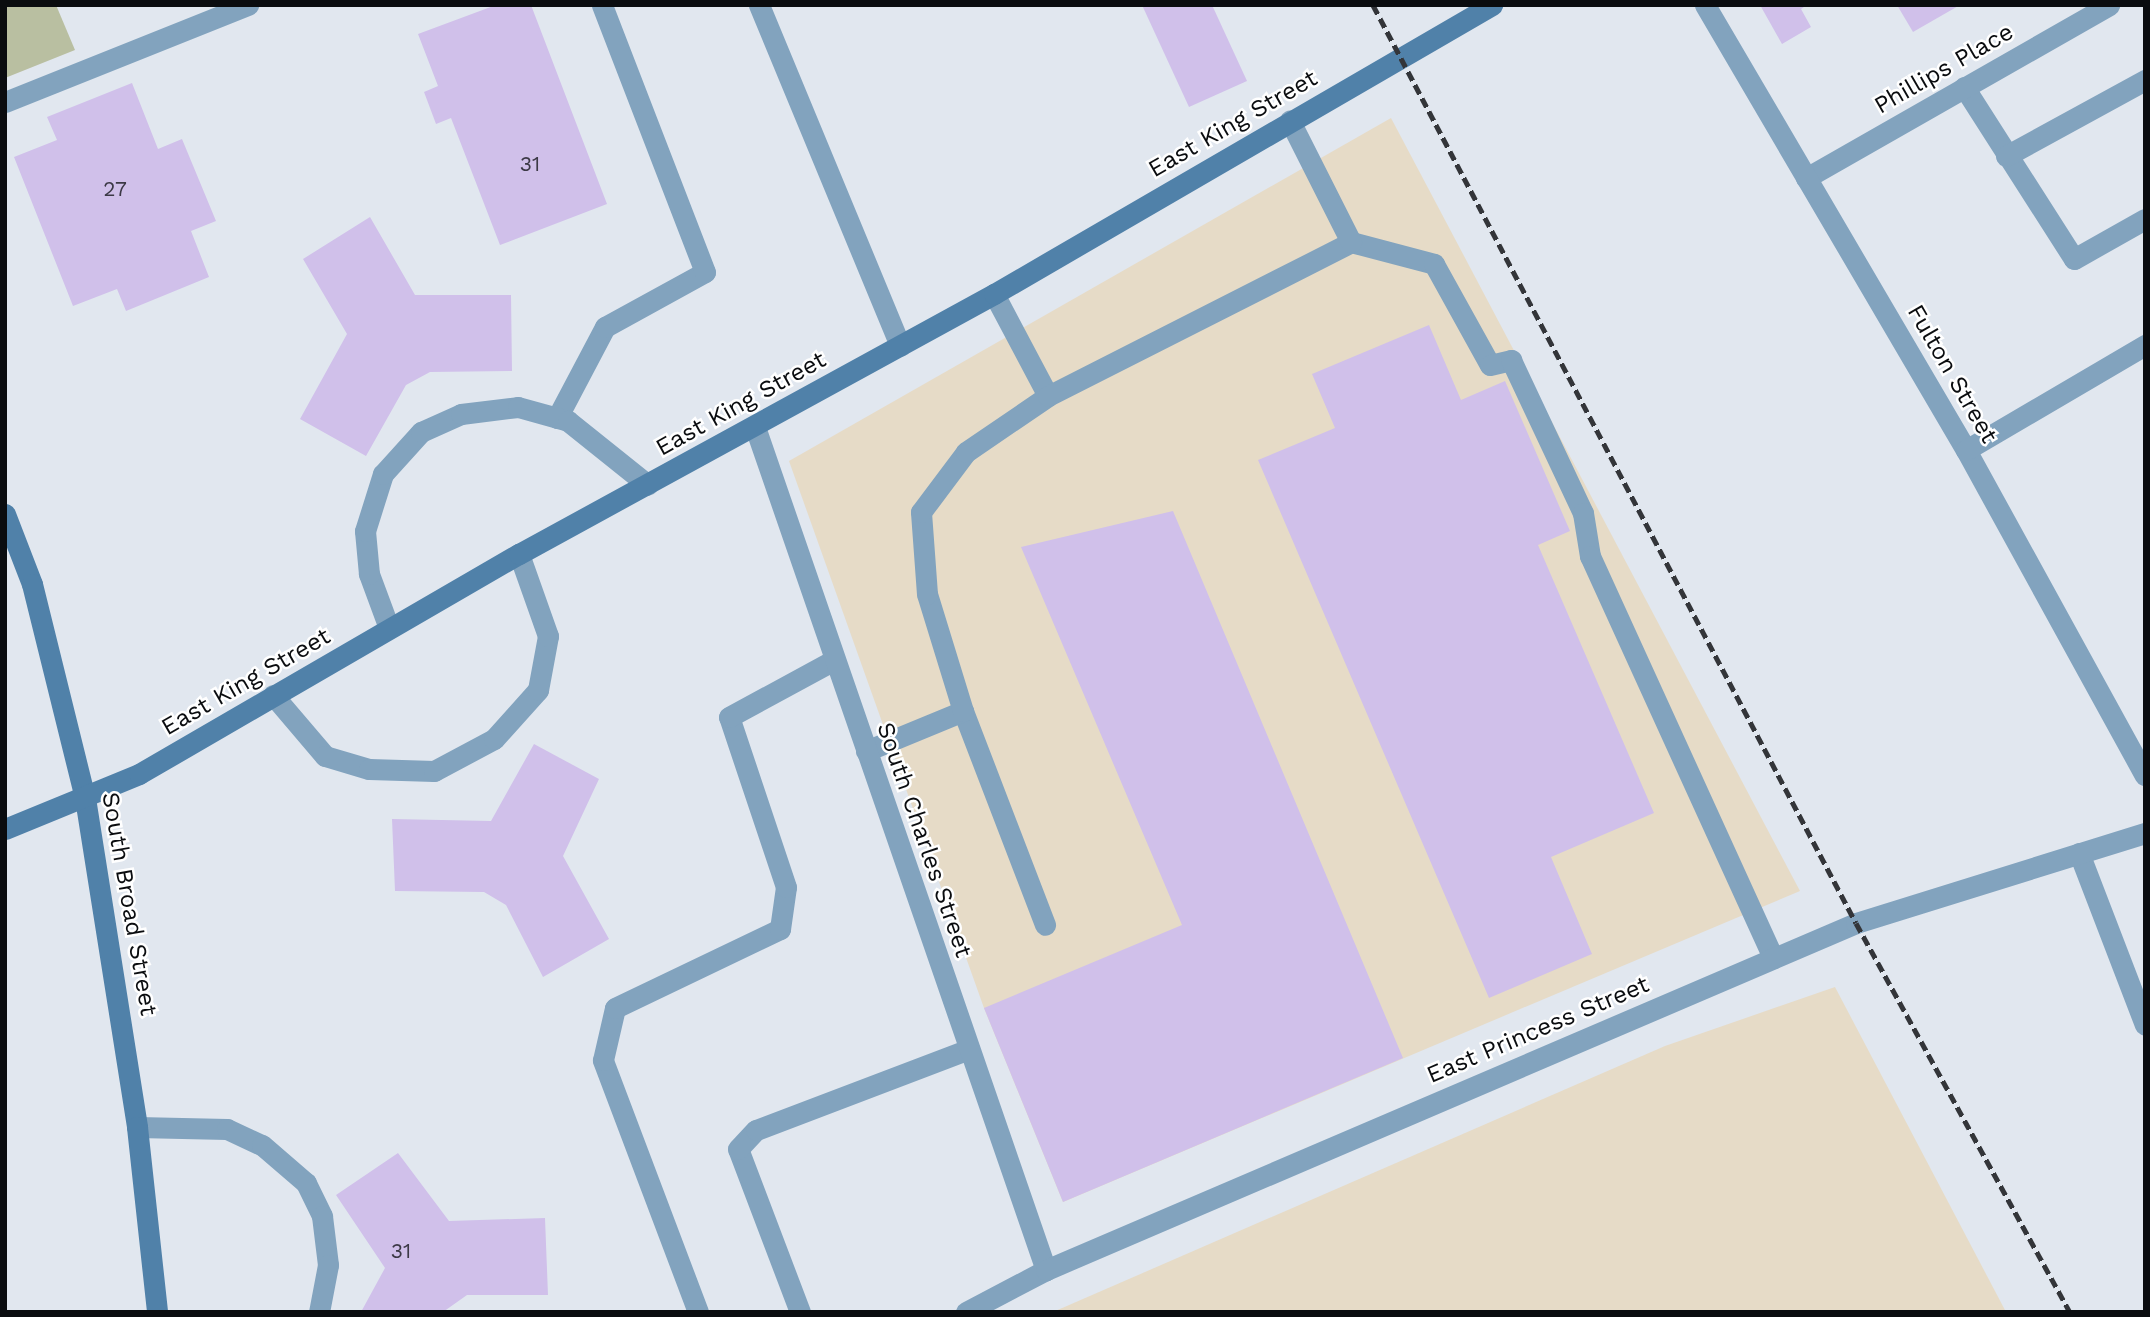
<!DOCTYPE html>
<style>
body{margin:0}
#map{position:relative;width:2150px;height:1317px;overflow:hidden;background:#e1e7ef;font-family:"Work Sans",sans-serif}
div>[style]{position:absolute}
.industrial>*{inset:0;background:#e6dbc7}
.green>*{inset:0;background:#b9bfa1}
.building>*{inset:0;background:#d0c0ea}
.lane>*{height:21px;margin:-10.5px;padding:0 10.5px;transform-origin:10.5px;border-radius:10.5px;background:#82a3be}
.street>*{height:21px;margin:-10.5px;padding:0 10.5px;transform-origin:10.5px;border-radius:10.5px;background:#82a3be}
.secondary>*{height:21px;margin:-10.5px;padding:0 10.5px;transform-origin:10.5px;border-radius:10.5px;background:#5081a9}
.rail>*{height:5px;margin-top:-2.5px;transform-origin:0;background:repeating-linear-gradient(90deg,#333539 0 10px,transparent 0 15px)}
span{translate:-50% -50%;white-space:nowrap;text-align:center;line-height:1.15;-webkit-text-stroke:5px #fff;paint-order:stroke}
.number-label{font-size:21px;color:#3c3946}
.number-label span{-webkit-text-stroke-width:0}
.street-label{font-size:24px;color:#0a0c0f}
.frame{position:absolute;inset:0;border:7px solid #0a0c0f;pointer-events:none}
</style>
<div id="map">
<div class="industrial">
<div style="clip-path:polygon(1391px 118px,1800px 891px,1063px 1202px,984px 1008px,789px 461px)"></div>
<div style="clip-path:polygon(1835px 987px,2006px 1312px,1053px 1312px,1665px 1046px)"></div>
</div>
<div class="green">
<div style="clip-path:polygon(5px 5px,56px 5px,75px 50px,5px 78px)"></div>
</div>
<div class="building">
<div style="clip-path:polygon(496px 5px,531px 5px,607px 204px,500px 245px,451px 118px,436px 124px,424px 92px,438px 86px,418px 34px)"></div>
<div style="clip-path:polygon(1142px 5px,1212px 5px,1247px 81px,1189px 107px)"></div>
<div style="clip-path:polygon(1760px 5px,1807px 5px,1801px 9px,1811px 27px,1782px 44px)"></div>
<div style="clip-path:polygon(1897px 5px,1960px 5px,1913px 32px)"></div>
<div style="clip-path:polygon(132px 83px,158px 149px,182px 139px,216px 221px,191px 231px,209px 277px,126px 311px,117px 289px,73px 306px,14px 157px,57px 140px,47px 117px)"></div>
<div style="clip-path:polygon(370px 217px,415px 295px,511px 295px,512px 371px,430px 372px,406px 385px,366px 456px,300px 419px,347px 334px,303px 259px)"></div>
<div style="clip-path:polygon(1429px 325px,1461px 400px,1505px 381px,1570px 531px,1538px 545px,1654px 813px,1551px 857px,1592px 954px,1489px 998px,1258px 460px,1335px 428px,1312px 374px)"></div>
<div style="clip-path:polygon(1173px 511px,1403px 1058px,1063px 1202px,984px 1008px,1182px 925px,1021px 547px)"></div>
<div style="clip-path:polygon(534px 744px,599px 779px,563px 856px,609px 939px,543px 977px,506px 905px,484px 892px,395px 891px,392px 819px,491px 821px)"></div>
<div style="clip-path:polygon(398px 1153px,449px 1221px,545px 1218px,548px 1295px,467px 1295px,443px 1312px,361px 1312px,385px 1268px,336px 1195px)"></div>
</div>
<div class="lane">
<div style="left:759px;top:5px;width:369px;rotate:67.5deg"></div>
<div style="left:1964px;top:87px;width:204px;rotate:57.4deg"></div>
<div style="left:2074px;top:259px;width:81px;rotate:-29.4deg"></div>
<div style="left:5px;top:102px;width:262px;rotate:-21.8deg"></div>
<div style="left:2006px;top:156px;width:158px;rotate:-28.7deg"></div>
<div style="left:1806px;top:178px;width:349px;rotate:-29.7deg"></div>
<div style="left:1351px;top:242px;width:86px;rotate:14.8deg"></div>
<div style="left:1434px;top:264px;width:115px;rotate:61deg"></div>
<div style="left:1490px;top:365px;width:22px;rotate:-13deg"></div>
<div style="left:1511px;top:360px;width:169px;rotate:64.8deg"></div>
<div style="left:1583px;top:513px;width:44px;rotate:80.8deg"></div>
<div style="left:1590px;top:556px;width:442px;rotate:65.5deg"></div>
<div style="left:994px;top:294px;width:115px;rotate:62.1deg"></div>
<div style="left:557px;top:418px;width:103px;rotate:-62.2deg"></div>
<div style="left:605px;top:327px;width:114px;rotate:-28.8deg"></div>
<div style="left:705px;top:272px;width:286px;rotate:-111.1deg"></div>
<div style="left:389px;top:628px;width:58px;rotate:-110.3deg"></div>
<div style="left:369px;top:574px;width:43px;rotate:-95.3deg"></div>
<div style="left:365px;top:531px;width:60px;rotate:-72.5deg"></div>
<div style="left:383px;top:474px;width:57px;rotate:-47.9deg"></div>
<div style="left:421px;top:432px;width:44px;rotate:-24.2deg"></div>
<div style="left:461px;top:414px;width:57px;rotate:-7deg"></div>
<div style="left:518px;top:407px;width:52px;rotate:15.6deg"></div>
<div style="left:568px;top:421px;width:102px;rotate:38.7deg"></div>
<div style="left:273px;top:695px;width:80px;rotate:49.6deg"></div>
<div style="left:325px;top:756px;width:46px;rotate:16.5deg"></div>
<div style="left:369px;top:769px;width:65px;rotate:1.8deg"></div>
<div style="left:434px;top:771px;width:68px;rotate:-28.1deg"></div>
<div style="left:494px;top:739px;width:66px;rotate:-48.1deg"></div>
<div style="left:538px;top:690px;width:55px;rotate:-79.5deg"></div>
<div style="left:548px;top:636px;width:87px;rotate:-109.5deg"></div>
<div style="left:963px;top:711px;width:229px;rotate:69deg"></div>
<div style="left:866px;top:751px;width:105px;rotate:-22.4deg"></div>
<div style="left:963px;top:711px;width:122px;rotate:-107.1deg"></div>
<div style="left:927px;top:594px;width:82px;rotate:-94.2deg"></div>
<div style="left:921px;top:512px;width:75px;rotate:-53.1deg"></div>
<div style="left:966px;top:452px;width:99px;rotate:-34.3deg"></div>
<div style="left:1048px;top:396px;width:340px;rotate:-26.9deg"></div>
<div style="left:1351px;top:242px;width:136px;rotate:-116.8deg"></div>
<div style="left:2079px;top:853px;width:184px;rotate:69deg"></div>
<div style="left:137px;top:1127px;width:90px;rotate:1.3deg"></div>
<div style="left:227px;top:1129px;width:38px;rotate:25deg"></div>
<div style="left:262px;top:1145px;width:58px;rotate:40.8deg"></div>
<div style="left:306px;top:1183px;width:37px;rotate:64deg"></div>
<div style="left:322px;top:1216px;width:49px;rotate:83deg"></div>
<div style="left:328px;top:1265px;width:48px;rotate:100.8deg"></div>
<div style="left:698px;top:1312px;width:269px;rotate:-110.7deg"></div>
<div style="left:603px;top:1060px;width:53px;rotate:-77deg"></div>
<div style="left:615px;top:1008px;width:183px;rotate:-25.6deg"></div>
<div style="left:780px;top:929px;width:42px;rotate:-81.9deg"></div>
<div style="left:786px;top:887px;width:179px;rotate:-108.5deg"></div>
<div style="left:729px;top:717px;width:119px;rotate:-28.5deg"></div>
<div style="left:800px;top:1312px;width:174px;rotate:-110.8deg"></div>
<div style="left:738px;top:1149px;width:26px;rotate:-47deg"></div>
<div style="left:756px;top:1130px;width:228px;rotate:-20.8deg"></div>
</div>
<div class="street">
<div style="left:1705px;top:5px;width:516px;rotate:59.61deg"></div>
<div style="left:1966px;top:450px;width:371px;rotate:61.2deg"></div>
<div style="left:755px;top:427px;width:892px;rotate:70.96deg"></div>
<div style="left:1966px;top:450px;width:208px;rotate:-30.4deg"></div>
<div style="left:966px;top:1312px;width:90px;rotate:-27.7deg"></div>
<div style="left:1046px;top:1270px;width:881px;rotate:-23.19deg"></div>
<div style="left:1856px;top:923px;width:303px;rotate:-17.3deg"></div>
</div>
<div class="secondary">
<div style="left:5px;top:514px;width:75px;rotate:68.9deg"></div>
<div style="left:32px;top:584px;width:220px;rotate:76.1deg"></div>
<div style="left:85px;top:798px;width:333px;rotate:81deg"></div>
<div style="left:137px;top:1127px;width:186px;rotate:83.8deg"></div>
<div style="left:5px;top:829px;width:145px;rotate:-22.3deg"></div>
<div style="left:139px;top:774px;width:439px;rotate:-30.1deg"></div>
<div style="left:519px;top:554px;width:542px;rotate:-28.69deg"></div>
<div style="left:994px;top:294px;width:576px;rotate:-30.13deg"></div>
</div>
<div class="rail">
<div style="left:1373px;top:5px;width:1037px;rotate:62.25deg"></div>
<div style="left:1856px;top:923px;width:444px;rotate:61.2deg"></div>
</div>
<div class="number-label">
<span style="left:530px;top:164px">31</span>
<span style="left:115px;top:189px">27</span>
<span style="left:401px;top:1251px">31</span>
</div>
<div class="street-label">
<span style="left:1944px;top:69px;rotate:-30deg">Phillips Place</span>
<span style="left:1233px;top:124px;rotate:-30deg">East King Street</span>
<span style="left:1952px;top:374px;rotate:60deg">Fulton Street</span>
<span style="left:741px;top:404px;rotate:-29deg">East King Street</span>
<span style="left:246px;top:682px;rotate:-30deg">East King Street</span>
<span style="left:924px;top:840px;rotate:71deg">South Charles Street</span>
<span style="left:129px;top:904px;rotate:80deg">South Broad Street</span>
<span style="left:1538px;top:1030px;rotate:-23deg">East Princess Street</span>
</div>
<div class="frame"></div>
</div>
